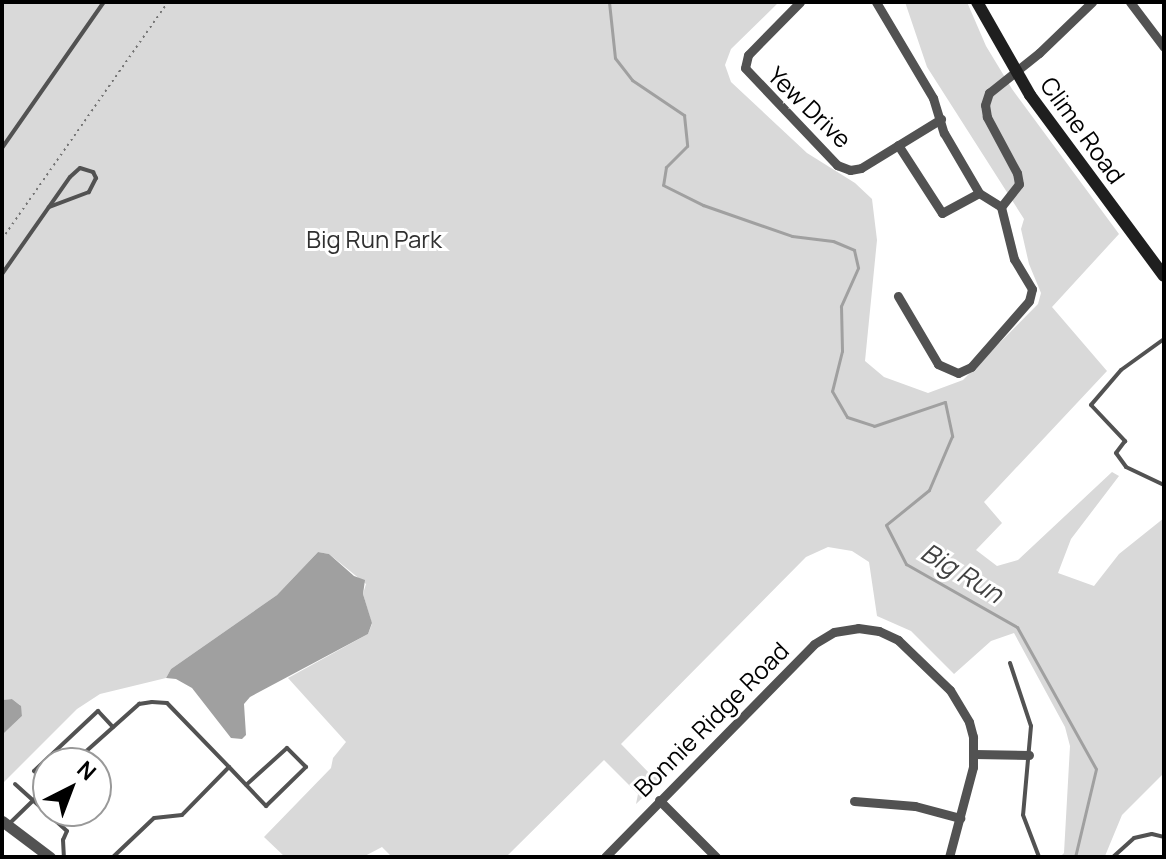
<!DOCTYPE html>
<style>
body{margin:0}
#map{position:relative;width:1166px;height:859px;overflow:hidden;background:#fff;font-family:Manrope,sans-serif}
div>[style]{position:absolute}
.green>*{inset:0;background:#d9d9d9}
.water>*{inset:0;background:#a0a0a0}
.stream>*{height:3px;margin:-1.5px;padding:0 1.5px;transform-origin:1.5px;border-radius:1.5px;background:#a0a0a0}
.path>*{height:2px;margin-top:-1px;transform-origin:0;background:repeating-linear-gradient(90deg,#747474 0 2px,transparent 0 6px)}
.service>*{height:4px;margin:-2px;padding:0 2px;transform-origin:2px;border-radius:2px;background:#525252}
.minor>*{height:9px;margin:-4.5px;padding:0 4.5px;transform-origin:4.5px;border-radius:4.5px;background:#525252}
.tertiary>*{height:11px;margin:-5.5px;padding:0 5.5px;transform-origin:5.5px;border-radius:5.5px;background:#525252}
.secondary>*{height:12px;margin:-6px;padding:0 6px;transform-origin:6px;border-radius:6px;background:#1f1f1f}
span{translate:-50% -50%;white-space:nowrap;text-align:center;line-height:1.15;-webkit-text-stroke:6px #fff;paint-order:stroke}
.street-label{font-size:24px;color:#000}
.park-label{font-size:24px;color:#303030}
.water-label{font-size:26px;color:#414141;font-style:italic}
.frame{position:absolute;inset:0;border:4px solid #000;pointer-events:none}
.north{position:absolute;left:32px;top:747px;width:80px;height:80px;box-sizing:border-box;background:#fff;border:2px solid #999;border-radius:50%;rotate:42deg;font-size:22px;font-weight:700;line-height:32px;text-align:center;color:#000}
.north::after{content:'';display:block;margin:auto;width:28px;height:36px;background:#000;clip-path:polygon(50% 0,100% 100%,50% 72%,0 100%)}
</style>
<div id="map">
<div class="green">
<div style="clip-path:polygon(2px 2px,779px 2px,731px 49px,725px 65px,731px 82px,807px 153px,855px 183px,872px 199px,877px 240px,865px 361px,884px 377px,928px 393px,963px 380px,1038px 304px,1041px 293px,1029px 264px,1021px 229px,1024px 219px,927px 67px,905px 2px,967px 2px,986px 46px,1012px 89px,1119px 234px,1052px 307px,1107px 371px,984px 502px,1002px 523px,976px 550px,997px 566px,1018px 560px,1112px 472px,1119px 476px,1071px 539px,1058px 573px,1094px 586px,1119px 554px,1164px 518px,1164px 773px,1122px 815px,1105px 856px,1060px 857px,1064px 853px,1070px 746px,1065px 727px,1014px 633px,991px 641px,954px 674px,911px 631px,877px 616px,869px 562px,852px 551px,828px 547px,806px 557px,621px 744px,652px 776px,665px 776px,636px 804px,638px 794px,604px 760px,506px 857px,392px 857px,382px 847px,363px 857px,285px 857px,264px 837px,331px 768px,333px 758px,346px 742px,288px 678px,368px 634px,372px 624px,363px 594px,366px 584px,329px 554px,318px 552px,277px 595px,171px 669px,166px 678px,100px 694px,77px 709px,2px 784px,2px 735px,22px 716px,20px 705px,12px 699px,2px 700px)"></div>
</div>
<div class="water">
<div style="clip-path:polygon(318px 552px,329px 554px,354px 576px,365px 580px,363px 594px,372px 623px,368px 634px,250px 697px,244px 704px,246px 735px,242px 739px,231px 738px,192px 688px,176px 679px,166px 678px,171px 669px,277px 595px)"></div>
<div style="clip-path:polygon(12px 699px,21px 706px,22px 716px,2px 735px,2px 700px)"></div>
</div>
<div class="stream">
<div style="left:609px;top:2px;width:56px;rotate:83.9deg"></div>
<div style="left:615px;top:58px;width:28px;rotate:52deg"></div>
<div style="left:632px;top:80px;width:63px;rotate:33.9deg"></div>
<div style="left:684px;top:115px;width:31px;rotate:84deg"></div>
<div style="left:687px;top:146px;width:30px;rotate:135deg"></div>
<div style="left:666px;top:167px;width:18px;rotate:99deg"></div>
<div style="left:663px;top:185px;width:45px;rotate:26.6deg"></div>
<div style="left:703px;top:205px;width:94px;rotate:19.2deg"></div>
<div style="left:792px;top:236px;width:41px;rotate:7deg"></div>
<div style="left:833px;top:241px;width:23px;rotate:23deg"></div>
<div style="left:854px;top:250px;width:18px;rotate:77deg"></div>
<div style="left:858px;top:268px;width:42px;rotate:114.1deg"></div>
<div style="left:841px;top:306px;width:45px;rotate:88.7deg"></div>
<div style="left:842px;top:351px;width:41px;rotate:104deg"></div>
<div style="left:832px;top:391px;width:30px;rotate:60deg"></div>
<div style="left:847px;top:417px;width:28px;rotate:18deg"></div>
<div style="left:874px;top:426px;width:75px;rotate:-18.7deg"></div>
<div style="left:945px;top:402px;width:35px;rotate:78deg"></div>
<div style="left:952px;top:436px;width:59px;rotate:113.1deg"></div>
<div style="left:929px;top:490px;width:55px;rotate:140.9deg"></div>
<div style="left:886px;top:525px;width:44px;rotate:62.9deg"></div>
<div style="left:906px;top:564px;width:128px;rotate:29.6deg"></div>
<div style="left:1017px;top:627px;width:162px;rotate:60.9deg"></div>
<div style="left:1096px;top:769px;width:90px;rotate:103.4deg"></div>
</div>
<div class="path">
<div style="left:2px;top:239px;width:289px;rotate:-55deg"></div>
</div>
<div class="service">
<div style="left:2px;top:148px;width:178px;rotate:-55.1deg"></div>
<div style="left:2px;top:274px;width:118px;rotate:-55deg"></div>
<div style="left:70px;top:177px;width:13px;rotate:-42deg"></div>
<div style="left:80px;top:168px;width:14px;rotate:17deg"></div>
<div style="left:93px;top:172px;width:7px;rotate:63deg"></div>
<div style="left:96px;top:178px;width:16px;rotate:117deg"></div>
<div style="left:89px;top:192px;width:43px;rotate:159.4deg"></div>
<div style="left:1164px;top:339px;width:53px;rotate:144.2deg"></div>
<div style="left:1121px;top:370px;width:46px;rotate:130.6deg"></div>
<div style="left:1091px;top:405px;width:50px;rotate:46.6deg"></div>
<div style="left:1125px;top:441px;width:15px;rotate:127deg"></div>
<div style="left:1116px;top:453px;width:17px;rotate:54deg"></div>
<div style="left:1126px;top:467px;width:42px;rotate:25.3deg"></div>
<div style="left:1010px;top:663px;width:66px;rotate:71.6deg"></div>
<div style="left:1031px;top:726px;width:89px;rotate:95.1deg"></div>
<div style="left:1023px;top:815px;width:45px;rotate:69.1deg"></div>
<div style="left:73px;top:763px;width:89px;rotate:-41.8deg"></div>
<div style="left:139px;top:704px;width:13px;rotate:-9deg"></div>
<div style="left:152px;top:702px;width:15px;rotate:4deg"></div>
<div style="left:167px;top:703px;width:89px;rotate:45.9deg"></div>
<div style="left:229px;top:767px;width:67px;rotate:134.4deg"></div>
<div style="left:182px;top:815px;width:28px;rotate:174deg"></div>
<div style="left:154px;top:818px;width:57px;rotate:136.4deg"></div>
<div style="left:229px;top:767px;width:54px;rotate:46.5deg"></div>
<div style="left:266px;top:806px;width:56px;rotate:-44.3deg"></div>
<div style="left:306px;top:767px;width:27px;rotate:-135deg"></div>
<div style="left:287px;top:748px;width:55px;rotate:137.9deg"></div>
<div style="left:15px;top:784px;width:70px;rotate:42.1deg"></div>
<div style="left:67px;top:831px;width:10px;rotate:114deg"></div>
<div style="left:63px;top:840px;width:17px;rotate:87deg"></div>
<div style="left:48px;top:784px;width:19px;rotate:-137deg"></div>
<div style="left:34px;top:771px;width:88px;rotate:-43.2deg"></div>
<div style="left:98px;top:711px;width:22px;rotate:47deg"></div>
<div style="left:10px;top:823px;width:53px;rotate:-44.2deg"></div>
<div style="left:1113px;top:857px;width:28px;rotate:-42deg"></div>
<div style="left:1134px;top:838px;width:18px;rotate:-13deg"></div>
<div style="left:1152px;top:834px;width:12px;rotate:14deg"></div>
</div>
<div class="minor">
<div style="left:800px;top:2px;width:74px;rotate:134.5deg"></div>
<div style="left:748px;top:55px;width:13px;rotate:103deg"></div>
<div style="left:745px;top:68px;width:134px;rotate:46.5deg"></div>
<div style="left:837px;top:165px;width:14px;rotate:21deg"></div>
<div style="left:850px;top:170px;width:11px;rotate:-10deg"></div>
<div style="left:861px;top:168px;width:94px;rotate:-31.5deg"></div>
<div style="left:876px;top:2px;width:112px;rotate:59.3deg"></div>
<div style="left:933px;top:98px;width:37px;rotate:73deg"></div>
<div style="left:944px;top:133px;width:69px;rotate:59.7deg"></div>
<div style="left:979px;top:193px;width:26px;rotate:32deg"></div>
<div style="left:1001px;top:207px;width:54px;rotate:76deg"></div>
<div style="left:1014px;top:259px;width:35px;rotate:59deg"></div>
<div style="left:1032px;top:289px;width:12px;rotate:104deg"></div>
<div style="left:1029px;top:301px;width:88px;rotate:131.3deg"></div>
<div style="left:971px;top:367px;width:14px;rotate:155deg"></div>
<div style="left:958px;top:373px;width:22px;rotate:-156deg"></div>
<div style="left:938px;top:364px;width:79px;rotate:-120.5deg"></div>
<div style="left:1130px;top:2px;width:56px;rotate:52.9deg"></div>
<div style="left:898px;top:145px;width:81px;rotate:57.1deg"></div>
<div style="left:942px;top:213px;width:42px;rotate:-28.4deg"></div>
<div style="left:1001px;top:207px;width:29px;rotate:-52deg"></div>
<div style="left:1019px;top:184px;width:11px;rotate:-100deg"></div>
<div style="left:1017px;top:173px;width:64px;rotate:-118.2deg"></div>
<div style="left:987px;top:117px;width:12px;rotate:-99deg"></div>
<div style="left:985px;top:105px;width:13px;rotate:-72deg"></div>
<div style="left:989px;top:93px;width:64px;rotate:-38.7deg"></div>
<div style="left:1039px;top:53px;width:74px;rotate:-43.9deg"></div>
<div style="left:974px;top:754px;width:55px;rotate:1deg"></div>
<div style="left:659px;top:800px;width:81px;rotate:45deg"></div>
<div style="left:854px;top:801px;width:61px;rotate:4.7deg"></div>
<div style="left:915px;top:806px;width:47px;rotate:14.9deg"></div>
<div style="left:605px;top:857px;width:298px;rotate:-45.5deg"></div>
<div style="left:814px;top:644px;width:23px;rotate:-31deg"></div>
<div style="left:834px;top:632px;width:24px;rotate:-9deg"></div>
<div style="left:858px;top:628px;width:21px;rotate:8deg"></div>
<div style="left:879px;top:631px;width:21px;rotate:25deg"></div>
<div style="left:898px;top:640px;width:72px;rotate:43.9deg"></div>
<div style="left:950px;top:690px;width:37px;rotate:59deg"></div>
<div style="left:969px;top:722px;width:16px;rotate:75deg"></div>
<div style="left:973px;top:737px;width:30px;rotate:90deg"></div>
<div style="left:973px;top:767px;width:93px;rotate:104.9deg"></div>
</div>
<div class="tertiary">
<div style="left:2px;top:821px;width:60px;rotate:36.9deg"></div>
</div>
<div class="secondary">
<div style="left:977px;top:2px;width:107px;rotate:60.3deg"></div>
<div style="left:1030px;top:95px;width:225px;rotate:53.5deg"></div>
</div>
<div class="street-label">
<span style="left:810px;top:107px;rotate:44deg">Yew Drive</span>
<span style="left:1083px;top:130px;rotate:54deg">Clime Road</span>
<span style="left:711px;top:719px;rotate:-45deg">Bonnie Ridge Road</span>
</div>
<div class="park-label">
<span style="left:374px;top:239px">Big Run Park</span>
</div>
<div class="water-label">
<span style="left:962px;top:573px;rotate:31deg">Big Run</span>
</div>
<div class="frame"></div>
<div class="north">N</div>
</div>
